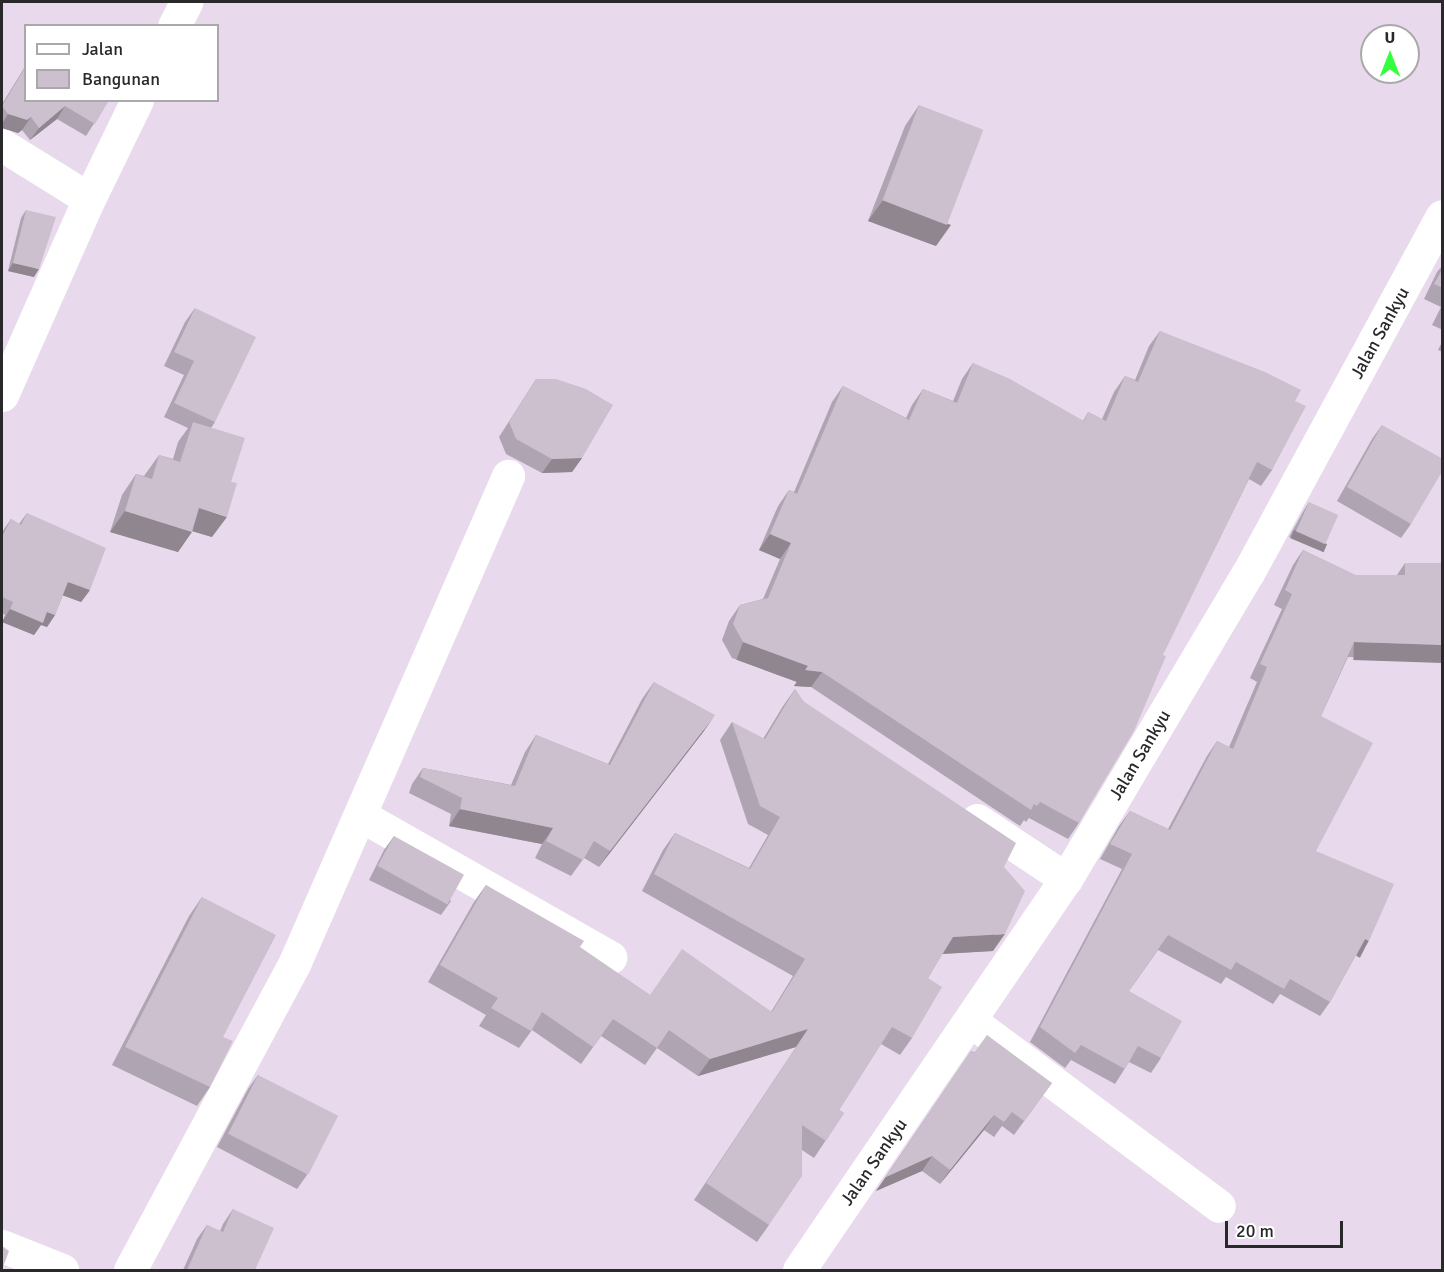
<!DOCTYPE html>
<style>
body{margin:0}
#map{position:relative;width:1444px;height:1272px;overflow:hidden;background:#e8daec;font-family:Signika,sans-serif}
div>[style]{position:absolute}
.minor>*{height:33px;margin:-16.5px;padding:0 16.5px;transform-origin:16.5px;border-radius:16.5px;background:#fff}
.wall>*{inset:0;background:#afa4b1}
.shaded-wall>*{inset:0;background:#8f8690;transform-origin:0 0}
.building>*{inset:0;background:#ccbfce;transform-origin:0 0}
span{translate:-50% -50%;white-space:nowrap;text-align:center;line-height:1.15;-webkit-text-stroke:5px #fff;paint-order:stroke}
.street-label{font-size:18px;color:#292929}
.frame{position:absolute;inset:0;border:3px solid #292929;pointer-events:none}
.legend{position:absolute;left:24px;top:24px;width:195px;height:78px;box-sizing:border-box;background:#fff;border:2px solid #a9a9a9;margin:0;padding:8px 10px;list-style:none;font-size:18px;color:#292929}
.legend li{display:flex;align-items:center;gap:12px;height:30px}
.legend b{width:30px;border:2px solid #a9a9a9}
.north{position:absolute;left:1360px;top:24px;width:60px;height:60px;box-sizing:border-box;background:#fff;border:2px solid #a9a9a9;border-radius:50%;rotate:0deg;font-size:16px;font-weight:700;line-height:24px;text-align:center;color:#292929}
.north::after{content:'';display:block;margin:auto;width:21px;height:27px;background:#34ff3e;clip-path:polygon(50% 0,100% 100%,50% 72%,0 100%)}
.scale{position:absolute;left:1225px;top:1221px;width:118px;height:27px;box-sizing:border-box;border:3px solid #292929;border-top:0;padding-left:8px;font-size:18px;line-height:21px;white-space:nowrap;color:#292929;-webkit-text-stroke:4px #fff;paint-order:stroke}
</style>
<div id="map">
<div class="minor">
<div style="left:174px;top:26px;width:27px;rotate:-63deg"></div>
<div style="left:2px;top:145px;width:102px;rotate:31.8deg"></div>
<div style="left:2px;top:395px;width:214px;rotate:-66.1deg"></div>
<div style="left:89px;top:199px;width:110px;rotate:-64.1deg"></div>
<div style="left:360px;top:815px;width:288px;rotate:29.6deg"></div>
<div style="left:977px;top:820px;width:107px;rotate:33.5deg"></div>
<div style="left:971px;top:1021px;width:309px;rotate:36.7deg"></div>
<div style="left:2px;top:1246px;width:65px;rotate:21.8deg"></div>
<div style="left:130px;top:1270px;width:349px;rotate:-61.8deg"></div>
<div style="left:295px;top:962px;width:531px;rotate:-66.33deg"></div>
<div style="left:799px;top:1270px;width:473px;rotate:-55.7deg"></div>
<div style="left:1066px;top:879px;width:356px;rotate:-59.3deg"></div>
<div style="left:1248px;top:573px;width:406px;rotate:-61.5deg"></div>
</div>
<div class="wall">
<div style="clip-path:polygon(26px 65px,26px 100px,109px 100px,86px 136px,57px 119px,30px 140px,22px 130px,18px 133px,2px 128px,2px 104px)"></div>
<div style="clip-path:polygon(919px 105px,936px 246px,868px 221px,905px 126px)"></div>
<div style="clip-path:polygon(26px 210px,34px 277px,8px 271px,21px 218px)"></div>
<div style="clip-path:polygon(1443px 265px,1443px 330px,1432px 325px,1441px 307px,1424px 299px,1437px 272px)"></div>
<div style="clip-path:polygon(195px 308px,215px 422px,211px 428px,212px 537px,192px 531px,178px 552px,110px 532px,122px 495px,136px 474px,144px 476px,159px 455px,173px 459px,178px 442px,188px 428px,164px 417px,184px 375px,164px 366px,185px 322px)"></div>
<div style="clip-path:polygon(1160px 331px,1295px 401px,1272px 470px,1261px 486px,1249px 479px,1079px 823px,1068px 839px,1029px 818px,1026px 822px,1024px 820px,1020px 826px,811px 687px,794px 686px,797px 682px,732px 658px,722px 640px,729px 621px,740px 605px,763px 599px,780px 559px,759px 550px,778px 506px,789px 490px,794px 492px,832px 402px,843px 386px,906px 418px,912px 405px,923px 389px,953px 401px,962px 379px,973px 363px,1083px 421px,1088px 412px,1102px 419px,1114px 392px,1125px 376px,1135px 380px,1149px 346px)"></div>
<div style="clip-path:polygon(1443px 340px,1443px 352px,1438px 350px)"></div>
<div style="clip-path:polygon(536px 379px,582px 458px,572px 472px,542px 473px,506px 454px,499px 437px)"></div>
<div style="clip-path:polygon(1382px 425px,1411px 524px,1401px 538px,1337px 501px,1372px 439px)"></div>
<div style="clip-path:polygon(1309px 502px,1322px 551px,1289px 537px,1304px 510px)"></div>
<div style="clip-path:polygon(27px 513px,90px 590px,81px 602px,63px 595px,55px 615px,47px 627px,41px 625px,34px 635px,2px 622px,5px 615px,2px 613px,2px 532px,11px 519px,19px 524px)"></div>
<div style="clip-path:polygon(1303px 550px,1355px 575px,1397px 575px,1405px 563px,1443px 660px,1348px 657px,1321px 716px,1316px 851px,1369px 941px,1358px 956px,1356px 955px,1330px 1002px,1320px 1016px,1280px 994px,1273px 1004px,1226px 977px,1221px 984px,1158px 950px,1129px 991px,1161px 1058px,1151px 1073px,1129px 1062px,1115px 1084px,1071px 1060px,1065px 1068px,1030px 1042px,1122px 869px,1100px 859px,1119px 826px,1130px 811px,1168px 829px,1207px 756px,1217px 741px,1229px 747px,1257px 682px,1250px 678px,1282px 609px,1274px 605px,1293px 565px)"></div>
<div style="clip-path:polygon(654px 682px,704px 731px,599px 867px,584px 858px,571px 876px,535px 858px,542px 844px,449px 826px,451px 814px,409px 793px,412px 784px,423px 768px,511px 785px,525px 752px,536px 735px,608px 764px,642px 699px)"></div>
<div style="clip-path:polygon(795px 689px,803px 701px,1004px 867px,993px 951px,942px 954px,928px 978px,912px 1038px,900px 1055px,881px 1044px,839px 1110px,844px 1113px,814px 1158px,802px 1150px,769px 1225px,757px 1242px,694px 1200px,796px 1047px,698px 1076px,657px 1048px,645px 1065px,601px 1036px,581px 1064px,532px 1030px,519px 1048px,479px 1026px,486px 1015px,428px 982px,474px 902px,486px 885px,650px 995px,771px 1012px,793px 976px,642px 891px,663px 850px,675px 833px,749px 868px,768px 835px,748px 824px,720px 740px,732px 722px,763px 739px,783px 706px)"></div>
<div style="clip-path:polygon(394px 836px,451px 901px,441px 915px,369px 880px,384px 850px)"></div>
<div style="clip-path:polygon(202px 897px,210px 1087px,197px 1106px,112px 1065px,189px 916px)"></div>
<div style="clip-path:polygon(971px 1051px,1052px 1083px,1014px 1135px,1002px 1126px,994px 1137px,984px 1130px,940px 1184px,922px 1171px,876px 1191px)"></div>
<div style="clip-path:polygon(258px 1075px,307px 1175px,297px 1189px,217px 1147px,248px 1089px)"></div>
<div style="clip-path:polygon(233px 1209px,255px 1270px,183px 1270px,197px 1239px,207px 1225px,220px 1231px,223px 1224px)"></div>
</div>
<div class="shaded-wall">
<div style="clip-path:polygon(65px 106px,57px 119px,30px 140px,39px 128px)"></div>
<div style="clip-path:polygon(8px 114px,31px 117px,22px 130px,18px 133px,2px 128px,2px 124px)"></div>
<div style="clip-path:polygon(883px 200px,951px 225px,936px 246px,868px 221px)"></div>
<div style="clip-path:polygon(13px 263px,39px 269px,34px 277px,8px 271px)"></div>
<div style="clip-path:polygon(582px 458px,572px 472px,542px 473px,552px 459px)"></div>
<div style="clip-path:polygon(199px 508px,227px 517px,212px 537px,185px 529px)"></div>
<div style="clip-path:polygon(125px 511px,192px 532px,178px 552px,110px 532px)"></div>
<div style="left:1294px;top:530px;width:36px;height:9px;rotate:23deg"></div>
<div style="clip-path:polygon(770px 534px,791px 543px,780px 559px,759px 550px)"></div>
<div style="clip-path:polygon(68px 582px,90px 590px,81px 602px,59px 594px)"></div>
<div style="clip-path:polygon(10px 609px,47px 612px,55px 615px,47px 627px,41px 625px,34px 635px,2px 622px)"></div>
<div style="left:743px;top:642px;width:69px;height:19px;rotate:20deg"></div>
<div style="left:1354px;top:642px;width:89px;height:18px;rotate:2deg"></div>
<div style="clip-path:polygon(805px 670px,822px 672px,811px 687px,794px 686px)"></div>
<div style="clip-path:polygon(715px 715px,704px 731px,599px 867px,610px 851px)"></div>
<div style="clip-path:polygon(460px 809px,553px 828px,542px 844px,449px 826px)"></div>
<div style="clip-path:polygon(1005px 934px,993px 951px,941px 954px,953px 937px)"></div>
<div style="left:1365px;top:939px;width:4px;height:19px;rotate:27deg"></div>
<div style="clip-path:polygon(808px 1029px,796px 1047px,698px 1076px,710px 1059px)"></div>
<div style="clip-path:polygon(994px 1115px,984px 1130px,940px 1184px,950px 1170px)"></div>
<div style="clip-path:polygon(932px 1156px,922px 1171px,876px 1191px,886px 1177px)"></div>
</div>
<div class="building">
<div style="clip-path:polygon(26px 66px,26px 100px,109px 100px,95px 124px,65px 106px,39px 128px,31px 117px,27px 120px,8px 114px,2px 106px)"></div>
<div style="left:919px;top:105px;width:69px;height:102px;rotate:21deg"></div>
<div style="clip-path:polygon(26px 210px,56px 217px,39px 269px,13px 263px)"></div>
<div style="clip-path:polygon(1443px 268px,1443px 288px,1434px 284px)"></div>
<div style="clip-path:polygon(195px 308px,256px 337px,215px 422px,174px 403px,194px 361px,174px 352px)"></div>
<div style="clip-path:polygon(1160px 331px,1265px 372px,1301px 390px,1295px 401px,1306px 406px,1272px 470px,1257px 462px,1163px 655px,1166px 656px,1134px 731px,1079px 823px,1040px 802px,1037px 806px,1034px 804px,1031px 810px,822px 672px,805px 670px,808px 666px,743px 642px,733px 624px,740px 605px,768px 598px,791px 543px,770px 534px,789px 490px,797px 494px,843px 386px,909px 420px,923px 389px,957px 403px,973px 363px,1010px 379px,1084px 421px,1088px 412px,1106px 421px,1125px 376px,1138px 382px)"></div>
<div style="clip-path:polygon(536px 379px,556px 379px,586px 389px,613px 405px,582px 458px,552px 459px,516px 439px,509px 422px)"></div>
<div style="clip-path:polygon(193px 422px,245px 438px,231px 482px,237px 483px,227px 517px,199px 508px,192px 532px,125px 511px,136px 474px,152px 479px,159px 455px,180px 462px)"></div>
<div style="clip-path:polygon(1382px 425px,1443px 459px,1443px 470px,1411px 524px,1347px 487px)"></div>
<div style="left:1309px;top:502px;width:32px;height:32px;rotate:24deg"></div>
<div style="clip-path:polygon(27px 513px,106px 548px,90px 590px,68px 582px,55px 615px,47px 612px,43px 623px,10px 609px,13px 602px,2px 597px,2px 537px,11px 519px,21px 525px)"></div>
<div style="clip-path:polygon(1303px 550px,1355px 575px,1405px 575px,1405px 563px,1443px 563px,1443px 645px,1354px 642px,1321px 716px,1373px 743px,1316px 851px,1394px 884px,1369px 941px,1365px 939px,1330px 1002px,1290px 979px,1284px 989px,1236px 962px,1231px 970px,1168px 935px,1129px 991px,1182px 1021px,1161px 1058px,1138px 1046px,1125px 1069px,1081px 1045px,1075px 1053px,1040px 1027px,1132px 854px,1110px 844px,1130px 811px,1170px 830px,1217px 741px,1233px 749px,1267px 667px,1260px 664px,1292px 594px,1285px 590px)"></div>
<div style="clip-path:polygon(654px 682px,715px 715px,610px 851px,594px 841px,583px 860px,546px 841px,553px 828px,460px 809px,462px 798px,420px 777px,423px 768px,515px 786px,536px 735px,610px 765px)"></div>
<div style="clip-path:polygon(795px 689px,803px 701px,1016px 843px,1004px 867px,1025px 891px,1005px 934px,953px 937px,928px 978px,942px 987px,912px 1038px,892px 1027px,839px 1110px,844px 1113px,826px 1141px,802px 1125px,802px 1176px,769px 1225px,706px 1183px,808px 1029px,710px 1059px,669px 1030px,657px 1048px,613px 1019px,593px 1047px,542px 1012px,531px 1031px,491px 1008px,498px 998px,440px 965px,486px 885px,584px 941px,580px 947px,650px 995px,682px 949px,772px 1012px,805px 959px,654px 874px,675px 833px,750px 869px,780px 817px,760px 806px,732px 722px,765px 739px)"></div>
<div style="left:394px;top:836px;width:80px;height:34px;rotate:29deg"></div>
<div style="clip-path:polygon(202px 897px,276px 935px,223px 1037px,233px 1041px,210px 1087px,125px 1047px)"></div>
<div style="clip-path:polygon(987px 1035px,1052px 1083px,1024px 1121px,1012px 1112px,1004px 1122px,994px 1115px,950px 1170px,932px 1156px,886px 1177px,971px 1051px,974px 1053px)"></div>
<div style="left:258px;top:1075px;width:90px;height:66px;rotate:27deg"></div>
<div style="clip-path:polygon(233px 1209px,274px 1228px,255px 1270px,187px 1270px,207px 1225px,223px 1232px)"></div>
<div style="clip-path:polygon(2px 1246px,9px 1251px,2px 1270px)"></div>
</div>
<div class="street-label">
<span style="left:1380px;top:333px;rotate:-61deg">Jalan Sankyu</span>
<span style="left:1140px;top:755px;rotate:-59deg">Jalan Sankyu</span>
<span style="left:874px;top:1162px;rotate:-55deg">Jalan Sankyu</span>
</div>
<div class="frame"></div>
<ul class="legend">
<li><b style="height:8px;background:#fff"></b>Jalan</li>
<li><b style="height:16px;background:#ccbfce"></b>Bangunan</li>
</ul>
<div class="north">U</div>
<div class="scale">20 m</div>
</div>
